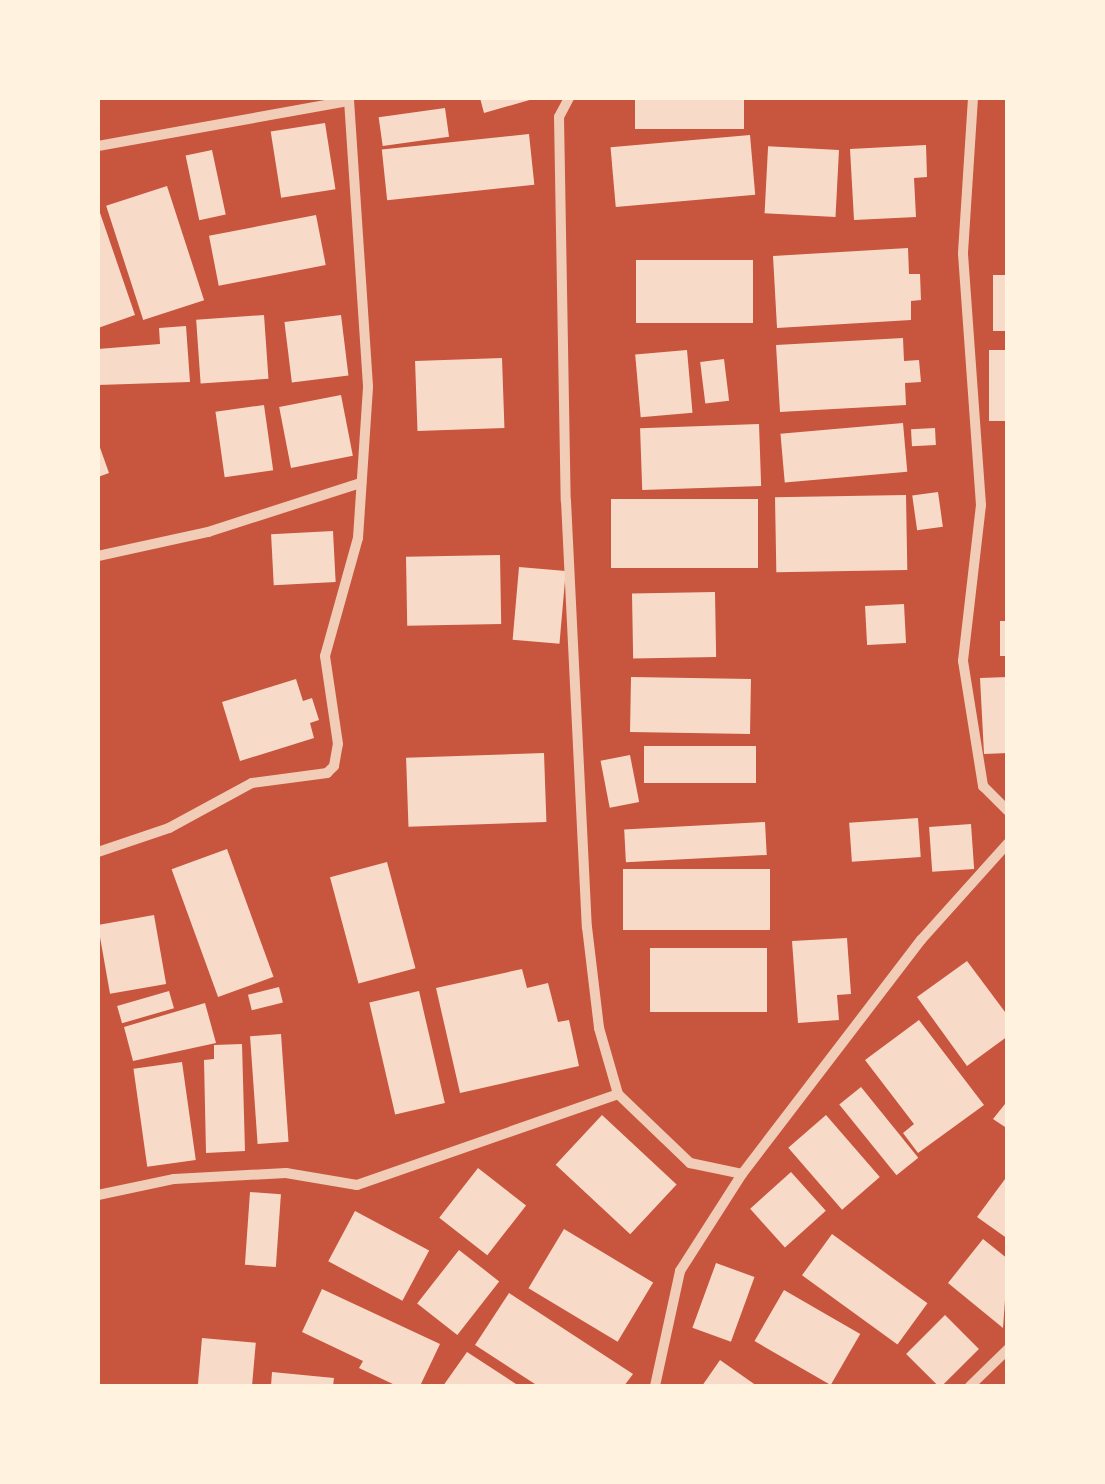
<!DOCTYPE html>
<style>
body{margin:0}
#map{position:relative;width:1105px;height:1484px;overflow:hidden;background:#c8553d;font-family:Roboto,sans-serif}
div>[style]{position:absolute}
.building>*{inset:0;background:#f7dbc8;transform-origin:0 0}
.minor>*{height:10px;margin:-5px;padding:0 5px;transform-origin:5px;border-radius:5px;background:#f1ccb7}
span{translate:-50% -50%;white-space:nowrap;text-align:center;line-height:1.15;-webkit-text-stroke:10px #fff3e0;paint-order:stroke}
.frame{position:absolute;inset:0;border:100px solid #fff3e0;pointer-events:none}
</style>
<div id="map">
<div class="building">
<div style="clip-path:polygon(480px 98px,533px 98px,533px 99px,484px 113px)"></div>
<div style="left:635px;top:98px;width:109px;height:31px"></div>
<div style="left:445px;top:108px;width:29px;height:67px;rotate:82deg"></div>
<div style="left:325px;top:123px;width:67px;height:55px;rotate:81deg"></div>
<div style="left:529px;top:134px;width:51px;height:148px;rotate:84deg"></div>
<div style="left:750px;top:135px;width:60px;height:140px;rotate:85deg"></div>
<div style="clip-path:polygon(926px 145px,927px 177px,914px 178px,916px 217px,854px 220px,850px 149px)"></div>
<div style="left:212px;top:150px;width:66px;height:27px;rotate:78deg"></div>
<div style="left:839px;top:150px;width:67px;height:71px;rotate:93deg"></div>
<div style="left:167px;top:186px;width:120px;height:64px;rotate:72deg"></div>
<div style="clip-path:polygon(98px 207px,135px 315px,98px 328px)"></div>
<div style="left:316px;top:215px;width:51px;height:109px;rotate:79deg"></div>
<div style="clip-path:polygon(908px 248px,909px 274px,920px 274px,921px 300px,911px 301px,911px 320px,777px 328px,773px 256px)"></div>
<div style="left:636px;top:260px;width:117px;height:63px"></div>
<div style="left:993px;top:275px;width:15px;height:56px"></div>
<div style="left:264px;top:315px;width:64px;height:68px;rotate:86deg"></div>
<div style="left:341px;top:315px;width:61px;height:57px;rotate:83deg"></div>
<div style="clip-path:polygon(186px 326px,190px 382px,98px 385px,98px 349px,160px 344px,159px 328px)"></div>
<div style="clip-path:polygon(903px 338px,904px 361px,919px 360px,921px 382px,905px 383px,906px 405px,780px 412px,776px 345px)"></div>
<div style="left:687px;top:350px;width:63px;height:52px;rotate:85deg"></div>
<div style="left:989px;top:350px;width:19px;height:71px"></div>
<div style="left:502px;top:358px;width:70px;height:87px;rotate:88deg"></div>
<div style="left:724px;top:359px;width:42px;height:24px;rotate:83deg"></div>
<div style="left:341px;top:395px;width:62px;height:63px;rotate:79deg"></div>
<div style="left:264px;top:405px;width:66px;height:49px;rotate:82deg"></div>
<div style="left:903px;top:423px;width:49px;height:123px;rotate:85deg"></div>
<div style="left:759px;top:424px;width:62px;height:119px;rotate:88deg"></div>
<div style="left:935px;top:428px;width:17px;height:24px;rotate:87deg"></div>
<div style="clip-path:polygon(98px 442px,109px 473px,98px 477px)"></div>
<div style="left:938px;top:492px;width:35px;height:26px;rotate:82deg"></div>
<div style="left:906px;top:495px;width:75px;height:131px;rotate:89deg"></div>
<div style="left:758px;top:499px;width:69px;height:147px;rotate:90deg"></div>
<div style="left:333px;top:531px;width:51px;height:62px;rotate:87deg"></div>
<div style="left:500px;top:555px;width:69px;height:94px;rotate:89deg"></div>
<div style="left:519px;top:567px;width:47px;height:73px;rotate:5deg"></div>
<div style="left:715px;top:592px;width:65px;height:83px;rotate:89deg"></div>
<div style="left:904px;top:604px;width:39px;height:39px;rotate:87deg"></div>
<div style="left:1000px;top:621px;width:8px;height:35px"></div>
<div style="left:631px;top:677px;width:120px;height:55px;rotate:1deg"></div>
<div style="clip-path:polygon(1008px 677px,1008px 753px,984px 754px,980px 678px)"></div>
<div style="clip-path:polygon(296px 679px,303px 701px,312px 698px,319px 720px,310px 723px,314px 738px,240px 761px,222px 702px)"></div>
<div style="left:756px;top:746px;width:37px;height:112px;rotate:90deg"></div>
<div style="left:544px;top:753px;width:69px;height:138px;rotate:88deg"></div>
<div style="left:630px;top:755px;width:48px;height:30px;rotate:79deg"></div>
<div style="left:918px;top:818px;width:39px;height:69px;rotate:86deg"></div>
<div style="left:765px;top:822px;width:33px;height:141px;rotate:87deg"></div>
<div style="left:971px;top:824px;width:45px;height:42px;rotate:86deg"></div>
<div style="left:227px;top:849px;width:136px;height:59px;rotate:70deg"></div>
<div style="left:387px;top:862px;width:110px;height:59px;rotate:75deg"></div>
<div style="left:623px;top:869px;width:147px;height:61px"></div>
<div style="left:154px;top:915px;width:70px;height:57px;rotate:80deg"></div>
<div style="clip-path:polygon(847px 938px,851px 994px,837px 995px,839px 1020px,798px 1023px,792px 941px)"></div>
<div style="left:767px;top:948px;width:64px;height:117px;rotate:90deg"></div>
<div style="clip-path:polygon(967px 961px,1008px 1016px,1008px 1036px,967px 1066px,917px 997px)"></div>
<div style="clip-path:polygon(522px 969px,527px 988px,548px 983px,558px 1022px,569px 1020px,579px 1066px,460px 1093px,436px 988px)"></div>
<div style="left:279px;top:987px;width:16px;height:32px;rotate:76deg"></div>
<div style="left:169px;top:991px;width:18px;height:54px;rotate:74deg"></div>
<div style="left:419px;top:991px;width:115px;height:51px;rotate:77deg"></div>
<div style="clip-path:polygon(205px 1003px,216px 1043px,133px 1061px,124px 1027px)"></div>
<div style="clip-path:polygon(919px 1020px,984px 1105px,918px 1153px,903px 1133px,914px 1124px,865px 1060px)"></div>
<div style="left:281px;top:1034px;width:108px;height:31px;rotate:86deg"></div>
<div style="clip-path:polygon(242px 1044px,245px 1151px,206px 1153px,204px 1060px,214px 1059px,214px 1045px)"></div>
<div style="left:182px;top:1062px;width:99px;height:49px;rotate:82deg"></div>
<div style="left:861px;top:1087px;width:91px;height:28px;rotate:51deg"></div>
<div style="clip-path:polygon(1005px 1104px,1008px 1106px,1008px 1129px,993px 1119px)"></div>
<div style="left:602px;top:1115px;width:102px;height:68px;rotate:43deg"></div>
<div style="left:826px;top:1115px;width:82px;height:50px;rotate:49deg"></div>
<div style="left:478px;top:1168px;width:61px;height:63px;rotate:38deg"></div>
<div style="left:791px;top:1172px;width:52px;height:55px;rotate:48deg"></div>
<div style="clip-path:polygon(1008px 1175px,1008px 1239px,977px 1217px)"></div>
<div style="left:250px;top:1192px;width:31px;height:73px;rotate:4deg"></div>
<div style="left:355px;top:1211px;width:84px;height:57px;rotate:28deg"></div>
<div style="left:564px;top:1229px;width:104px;height:69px;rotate:31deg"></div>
<div style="left:832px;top:1234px;width:118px;height:51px;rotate:36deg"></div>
<div style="clip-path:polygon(983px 1239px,1008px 1259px,1003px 1328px,948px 1283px)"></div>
<div style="left:459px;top:1250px;width:51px;height:68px;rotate:38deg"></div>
<div style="left:716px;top:1263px;width:41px;height:69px;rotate:20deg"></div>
<div style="clip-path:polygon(322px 1289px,440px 1344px,420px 1386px,397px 1386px,359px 1368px,363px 1361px,302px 1332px)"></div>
<div style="left:784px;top:1290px;width:88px;height:59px;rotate:30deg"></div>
<div style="clip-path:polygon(509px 1293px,633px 1374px,624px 1386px,538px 1386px,475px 1345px)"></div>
<div style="left:945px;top:1315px;width:48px;height:55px;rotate:45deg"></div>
<div style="left:202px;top:1338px;width:54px;height:48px;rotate:5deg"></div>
<div style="clip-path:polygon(467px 1352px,519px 1386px,443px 1386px)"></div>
<div style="clip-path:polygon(720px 1360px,757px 1386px,702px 1386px)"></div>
<div style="clip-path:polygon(272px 1372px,334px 1378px,333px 1386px,271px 1386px)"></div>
</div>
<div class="minor">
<div style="left:569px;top:98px;width:21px;rotate:118deg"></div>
<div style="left:559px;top:117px;width:384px;rotate:89deg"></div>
<div style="left:566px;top:501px;width:427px;rotate:87.2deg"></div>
<div style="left:587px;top:927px;width:102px;rotate:83.2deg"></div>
<div style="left:599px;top:1028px;width:69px;rotate:73.9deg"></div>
<div style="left:618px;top:1094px;width:100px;rotate:43.8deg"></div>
<div style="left:690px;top:1163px;width:53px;rotate:11.9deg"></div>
<div style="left:973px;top:98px;width:156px;rotate:93.7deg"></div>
<div style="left:963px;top:254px;width:252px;rotate:85.9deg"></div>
<div style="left:981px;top:505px;width:157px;rotate:96.6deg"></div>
<div style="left:963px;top:661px;width:127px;rotate:80.9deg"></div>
<div style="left:983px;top:786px;width:35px;rotate:45deg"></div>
<div style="left:98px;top:146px;width:254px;rotate:-10.2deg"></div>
<div style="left:98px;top:556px;width:113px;rotate:-12.3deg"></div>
<div style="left:208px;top:532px;width:161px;rotate:-17.8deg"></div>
<div style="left:98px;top:852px;width:75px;rotate:-18.7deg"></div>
<div style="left:169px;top:828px;width:94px;rotate:-28.5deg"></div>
<div style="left:252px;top:783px;width:76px;rotate:-7.6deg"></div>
<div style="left:327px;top:773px;width:10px;rotate:-45deg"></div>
<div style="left:334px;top:766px;width:22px;rotate:-80deg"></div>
<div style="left:338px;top:744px;width:89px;rotate:-98.4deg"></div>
<div style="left:325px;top:656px;width:123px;rotate:-74.4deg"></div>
<div style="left:358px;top:538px;width:152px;rotate:-86.2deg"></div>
<div style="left:368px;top:386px;width:289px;rotate:-93.8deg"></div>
<div style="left:98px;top:1195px;width:78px;rotate:-11.9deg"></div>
<div style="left:174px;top:1179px;width:112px;rotate:-3.1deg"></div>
<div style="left:286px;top:1173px;width:72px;rotate:9.6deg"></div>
<div style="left:357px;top:1185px;width:276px;rotate:-19.2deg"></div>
<div style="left:655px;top:1386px;width:118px;rotate:-77.7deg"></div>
<div style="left:680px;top:1271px;width:115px;rotate:-57.4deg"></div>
<div style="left:742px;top:1174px;width:295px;rotate:-52.6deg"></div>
<div style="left:921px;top:940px;width:130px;rotate:-48.1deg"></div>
<div style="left:970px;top:1386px;width:53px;rotate:-44.2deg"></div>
</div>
<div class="frame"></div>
</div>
